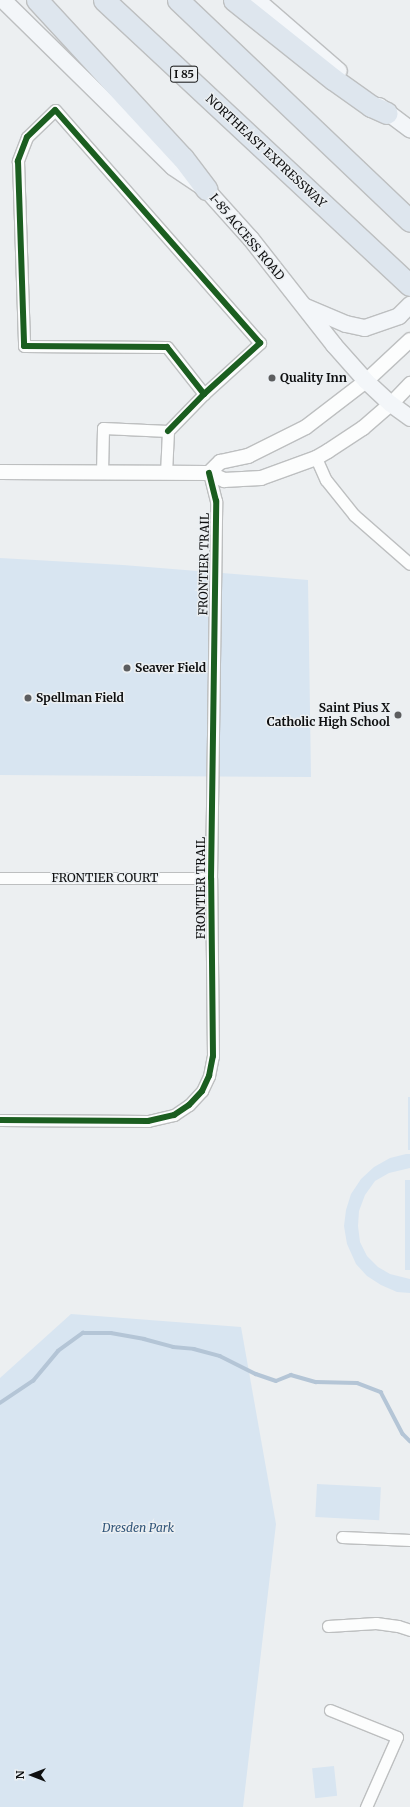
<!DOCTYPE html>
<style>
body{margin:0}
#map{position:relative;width:410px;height:1807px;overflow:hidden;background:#eceff1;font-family:Merriweather,serif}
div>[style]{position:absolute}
.green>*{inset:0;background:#d8e5f1;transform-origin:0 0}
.stream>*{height:3.5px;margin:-1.75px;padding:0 1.75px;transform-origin:1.75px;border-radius:1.75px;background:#b4c5d6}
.roads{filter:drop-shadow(1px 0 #bdbfc0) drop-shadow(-1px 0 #bdbfc0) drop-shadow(0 1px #bdbfc0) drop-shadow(0 -1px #bdbfc0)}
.minor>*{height:11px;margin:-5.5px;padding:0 5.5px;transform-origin:5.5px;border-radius:5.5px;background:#fcfdfd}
.tertiary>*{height:14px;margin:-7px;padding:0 7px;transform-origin:7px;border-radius:7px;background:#fcfdfd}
.secondary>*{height:16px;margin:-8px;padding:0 8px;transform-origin:8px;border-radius:8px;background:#f3f6f9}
.motorway>*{height:21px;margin:-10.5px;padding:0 10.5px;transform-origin:10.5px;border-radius:10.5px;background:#dee6ee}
.cycleway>*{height:6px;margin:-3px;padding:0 3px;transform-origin:3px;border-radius:3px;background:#1b5e20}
.dots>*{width:11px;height:11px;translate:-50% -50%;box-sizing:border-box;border:2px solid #ebeff2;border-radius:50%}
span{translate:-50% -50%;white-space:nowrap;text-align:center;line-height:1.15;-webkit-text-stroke:3px #ebeff2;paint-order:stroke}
.shield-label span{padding:1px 3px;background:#ebeff2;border:1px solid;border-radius:3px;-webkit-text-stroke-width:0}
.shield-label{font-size:11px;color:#0e0f10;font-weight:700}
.street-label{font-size:12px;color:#0e0f10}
.poi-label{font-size:12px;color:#0e0f10;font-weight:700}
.left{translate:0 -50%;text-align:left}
.right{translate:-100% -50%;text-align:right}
.park-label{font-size:12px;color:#315579;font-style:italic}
.north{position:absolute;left:12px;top:1755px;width:40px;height:40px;-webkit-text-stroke:3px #ebeff2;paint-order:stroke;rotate:270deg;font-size:11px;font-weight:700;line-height:16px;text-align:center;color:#0e0f10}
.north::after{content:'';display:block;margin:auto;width:14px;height:18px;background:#0e0f10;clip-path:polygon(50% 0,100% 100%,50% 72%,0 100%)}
</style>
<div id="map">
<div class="green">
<div style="clip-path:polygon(0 558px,123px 565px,308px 580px,311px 777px,0 775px)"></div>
<div style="left:408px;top:1097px;width:2px;height:53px"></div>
<div style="clip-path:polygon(406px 1154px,410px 1154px,410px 1168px,389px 1173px,375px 1181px,365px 1195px,359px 1211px,358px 1226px,360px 1242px,367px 1256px,378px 1267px,390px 1274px,410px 1279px,410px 1293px,397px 1292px,381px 1285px,367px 1276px,356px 1264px,347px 1244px,344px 1226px,346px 1210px,351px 1194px,361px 1179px,374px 1167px,390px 1158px)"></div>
<div style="left:405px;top:1180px;width:5px;height:90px"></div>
<div style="clip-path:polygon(71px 1314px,241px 1327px,276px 1524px,243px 1807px,0 1807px,0 1378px)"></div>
<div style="left:317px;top:1484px;width:64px;height:33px;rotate:3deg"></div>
<div style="left:334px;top:1766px;width:30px;height:22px;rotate:84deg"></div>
</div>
<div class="stream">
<div style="left:0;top:1403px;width:40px;rotate:-34deg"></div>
<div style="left:33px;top:1381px;width:39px;rotate:-50deg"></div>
<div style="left:58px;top:1351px;width:31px;rotate:-36deg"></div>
<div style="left:83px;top:1333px;width:28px"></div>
<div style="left:111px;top:1333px;width:34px;rotate:10deg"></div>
<div style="left:144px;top:1339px;width:30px;rotate:15deg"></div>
<div style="left:173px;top:1347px;width:21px;rotate:5deg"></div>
<div style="left:194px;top:1349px;width:27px;rotate:15deg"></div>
<div style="left:220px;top:1356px;width:40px;rotate:26.6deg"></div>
<div style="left:256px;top:1374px;width:21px;rotate:19deg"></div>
<div style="left:276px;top:1381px;width:16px;rotate:-22deg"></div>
<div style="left:291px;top:1375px;width:26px;rotate:16deg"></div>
<div style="left:316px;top:1382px;width:41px;rotate:1.4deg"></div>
<div style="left:357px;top:1383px;width:26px;rotate:21deg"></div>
<div style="left:381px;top:1392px;width:47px;rotate:62.4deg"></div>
<div style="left:403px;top:1434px;width:10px;rotate:45deg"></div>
</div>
<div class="roads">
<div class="minor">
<div style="left:168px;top:431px;width:52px;rotate:-45.8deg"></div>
<div style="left:204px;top:394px;width:76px;rotate:-42.3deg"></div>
<div style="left:260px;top:343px;width:310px;rotate:-131.3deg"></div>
<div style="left:55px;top:110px;width:39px;rotate:136deg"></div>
<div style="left:27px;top:137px;width:26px;rotate:111deg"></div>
<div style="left:18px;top:161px;width:185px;rotate:88.1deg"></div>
<div style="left:24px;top:346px;width:143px;rotate:0.4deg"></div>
<div style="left:167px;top:347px;width:60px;rotate:51.8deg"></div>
<div style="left:316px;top:458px;width:24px;rotate:66deg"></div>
<div style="left:326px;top:480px;width:45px;rotate:51.3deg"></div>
<div style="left:354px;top:515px;width:74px;rotate:41.2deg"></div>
<div style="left:102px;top:473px;width:45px;rotate:-88.7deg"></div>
<div style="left:103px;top:428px;width:65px;rotate:2.6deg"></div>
<div style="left:168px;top:431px;width:42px;rotate:92.7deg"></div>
<div style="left:0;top:878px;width:211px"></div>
<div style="left:0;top:1120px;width:148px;rotate:0.4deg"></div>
<div style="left:148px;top:1121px;width:27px;rotate:-13deg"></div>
<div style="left:174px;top:1115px;width:18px;rotate:-34deg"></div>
<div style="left:189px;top:1105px;width:19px;rotate:-47deg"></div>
<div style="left:202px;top:1091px;width:17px;rotate:-65deg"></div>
<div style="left:209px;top:1076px;width:20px;rotate:-79deg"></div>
<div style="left:213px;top:1056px;width:178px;rotate:-90.6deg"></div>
<div style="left:211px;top:878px;width:377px;rotate:-89.2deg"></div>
<div style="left:216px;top:501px;width:29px;rotate:-104deg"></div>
<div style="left:342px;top:1537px;width:68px;rotate:2.5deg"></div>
<div style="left:328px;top:1626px;width:48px;rotate:-3.6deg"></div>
<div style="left:376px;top:1623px;width:22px;rotate:8deg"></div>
<div style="left:398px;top:1626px;width:13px;rotate:18deg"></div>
<div style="left:330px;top:1710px;width:72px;rotate:21.9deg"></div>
<div style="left:397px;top:1737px;width:77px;rotate:113.9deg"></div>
</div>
<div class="tertiary">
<div style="left:0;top:472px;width:209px;rotate:0.3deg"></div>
<div style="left:209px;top:473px;width:17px;rotate:25deg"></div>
<div style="left:224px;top:480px;width:37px;rotate:-3deg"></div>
<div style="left:261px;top:478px;width:59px;rotate:-20deg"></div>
<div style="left:316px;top:458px;width:14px;rotate:-30deg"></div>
<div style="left:328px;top:451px;width:42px;rotate:-33.3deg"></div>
<div style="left:363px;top:428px;width:37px;rotate:-41deg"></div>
<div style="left:391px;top:404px;width:28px;rotate:-46deg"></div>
<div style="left:209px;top:473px;width:16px;rotate:-45deg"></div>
<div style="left:220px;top:462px;width:29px;rotate:-12deg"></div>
<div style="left:248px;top:456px;width:65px;rotate:-26.6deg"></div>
<div style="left:306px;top:427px;width:76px;rotate:-37.5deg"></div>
<div style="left:366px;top:381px;width:60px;rotate:-43deg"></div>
</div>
<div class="secondary">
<div style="left:3px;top:0;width:238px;rotate:44.5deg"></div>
<div style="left:173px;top:167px;width:40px;rotate:34deg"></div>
<div style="left:206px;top:189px;width:67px;rotate:48deg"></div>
<div style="left:251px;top:239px;width:135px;rotate:51.9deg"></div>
<div style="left:334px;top:345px;width:48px;rotate:48.4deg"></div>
<div style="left:366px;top:381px;width:34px;rotate:43deg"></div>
<div style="left:391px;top:404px;width:24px;rotate:36deg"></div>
<div style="left:257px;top:0;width:108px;rotate:40.9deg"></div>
<div style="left:379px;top:106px;width:39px;rotate:37deg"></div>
<div style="left:306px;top:307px;width:43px;rotate:23deg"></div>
<div style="left:346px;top:324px;width:19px;rotate:12deg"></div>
<div style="left:365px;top:328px;width:36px;rotate:-19deg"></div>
<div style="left:399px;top:316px;width:16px;rotate:-45deg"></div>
</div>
<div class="motorway">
<div style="left:37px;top:0;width:215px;rotate:47.3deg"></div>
<div style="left:183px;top:158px;width:39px;rotate:53deg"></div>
<div style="left:104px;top:0;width:418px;rotate:43deg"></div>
<div style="left:178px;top:0;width:320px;rotate:43.6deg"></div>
<div style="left:234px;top:0;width:127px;rotate:38.6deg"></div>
<div style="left:333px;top:79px;width:47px;rotate:35.4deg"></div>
<div style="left:371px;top:106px;width:17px;rotate:24deg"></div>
</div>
</div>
<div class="cycleway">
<div style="left:168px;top:431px;width:52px;rotate:-45.8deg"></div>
<div style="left:204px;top:394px;width:76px;rotate:-42.3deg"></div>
<div style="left:260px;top:343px;width:310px;rotate:-131.3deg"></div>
<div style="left:55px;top:110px;width:39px;rotate:136deg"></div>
<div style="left:27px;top:137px;width:26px;rotate:111deg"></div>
<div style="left:18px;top:161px;width:185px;rotate:88.1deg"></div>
<div style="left:24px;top:346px;width:143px;rotate:0.4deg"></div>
<div style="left:167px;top:347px;width:60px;rotate:51.8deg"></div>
<div style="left:0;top:1120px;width:148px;rotate:0.4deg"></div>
<div style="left:148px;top:1121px;width:27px;rotate:-13deg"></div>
<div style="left:174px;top:1115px;width:18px;rotate:-34deg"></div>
<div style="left:189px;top:1105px;width:19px;rotate:-47deg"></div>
<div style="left:202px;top:1091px;width:17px;rotate:-65deg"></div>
<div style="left:209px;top:1076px;width:20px;rotate:-79deg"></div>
<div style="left:213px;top:1056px;width:178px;rotate:-90.6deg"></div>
<div style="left:211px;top:878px;width:377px;rotate:-89.2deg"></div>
<div style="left:216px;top:501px;width:29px;rotate:-104deg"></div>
</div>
<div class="dots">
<div style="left:272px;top:378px;background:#5c5d5f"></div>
<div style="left:127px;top:668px;background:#5c5d5f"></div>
<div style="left:28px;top:698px;background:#5c5d5f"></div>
<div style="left:398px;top:715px;background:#5c5d5f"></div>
</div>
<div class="shield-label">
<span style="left:184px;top:74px">I 85</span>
</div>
<div class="street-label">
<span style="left:266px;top:151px;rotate:43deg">NORTHEAST EXPRESSWAY</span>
<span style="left:247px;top:237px;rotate:50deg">I-85 ACCESS ROAD</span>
<span style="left:204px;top:564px;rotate:-89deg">FRONTIER TRAIL</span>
<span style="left:105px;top:878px">FRONTIER COURT</span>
<span style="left:201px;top:888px;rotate:-90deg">FRONTIER TRAIL</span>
</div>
<div class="poi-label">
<span class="left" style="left:280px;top:378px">Quality Inn</span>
<span class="left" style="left:135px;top:668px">Seaver Field</span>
<span class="left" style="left:36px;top:698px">Spellman Field</span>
<span class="right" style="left:390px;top:715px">Saint Pius X<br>Catholic High School</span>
</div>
<div class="park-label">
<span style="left:138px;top:1528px">Dresden Park</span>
</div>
<div class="north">N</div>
</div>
